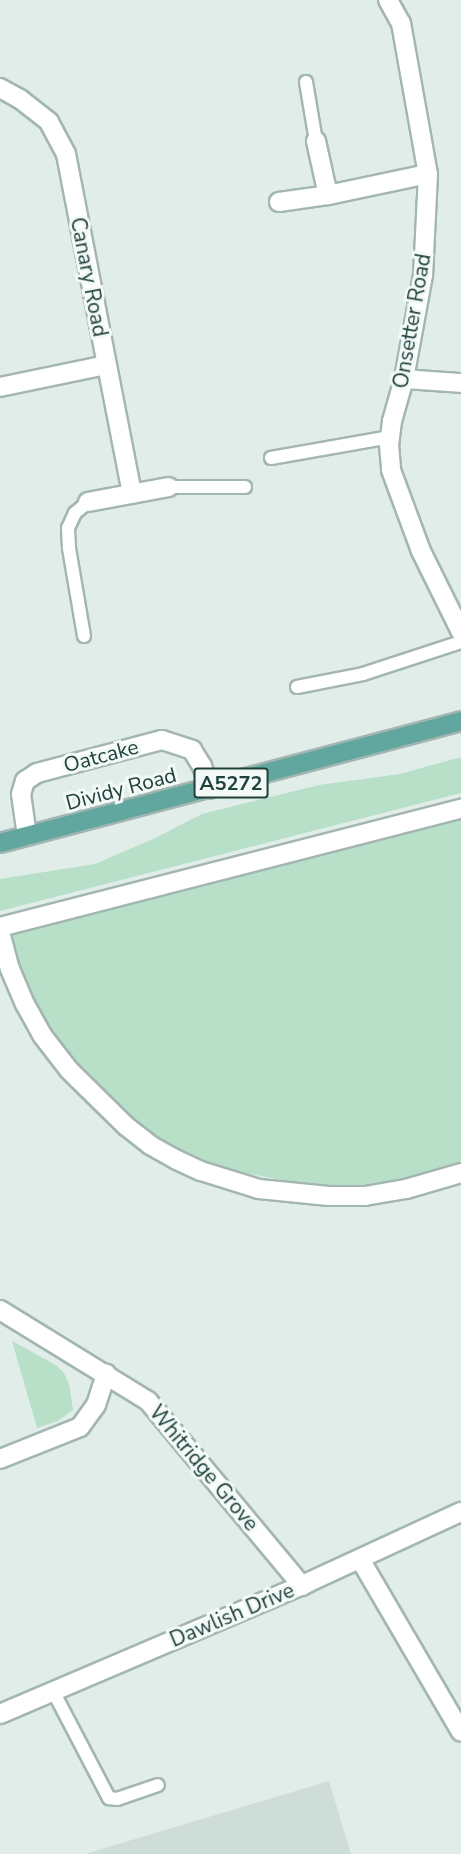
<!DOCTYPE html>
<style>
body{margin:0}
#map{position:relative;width:461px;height:1854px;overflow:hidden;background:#e1ede9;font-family:"Nunito Sans",sans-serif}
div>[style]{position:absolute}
.built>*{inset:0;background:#cfddd9}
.green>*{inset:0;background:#b8e0c8}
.roads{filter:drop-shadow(2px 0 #a3b6b1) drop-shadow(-2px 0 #a3b6b1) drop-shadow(0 2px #a3b6b1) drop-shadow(0 -2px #a3b6b1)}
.service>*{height:12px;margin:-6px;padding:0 6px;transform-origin:6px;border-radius:6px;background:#fff}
.minor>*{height:18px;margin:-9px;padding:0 9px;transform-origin:9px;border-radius:9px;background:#fff}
.tertiary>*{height:18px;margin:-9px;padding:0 9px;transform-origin:9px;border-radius:9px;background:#fff}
.primary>*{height:18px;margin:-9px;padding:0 9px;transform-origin:9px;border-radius:9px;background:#61a79f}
span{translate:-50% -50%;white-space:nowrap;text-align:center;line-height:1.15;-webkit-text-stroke:6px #f2f9f7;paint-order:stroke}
.shield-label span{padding:2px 4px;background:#f2f9f7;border:2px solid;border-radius:4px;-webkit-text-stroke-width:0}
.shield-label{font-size:20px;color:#1f403b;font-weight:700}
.street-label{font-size:21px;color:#1f403b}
</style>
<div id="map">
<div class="built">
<div style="clip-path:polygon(329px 1781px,351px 1854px,85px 1854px)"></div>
</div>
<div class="green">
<div style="clip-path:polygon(461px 757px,461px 793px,0 911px,0 879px,95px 864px,155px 838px,202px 814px,319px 785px,400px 774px)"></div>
<div style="clip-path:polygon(461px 808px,461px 1168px,365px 1196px,177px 1160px,69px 1070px,0 930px)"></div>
<div style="clip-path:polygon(12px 1341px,56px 1365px,64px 1373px,69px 1384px,73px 1410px,58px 1421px,37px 1428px)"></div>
</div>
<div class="roads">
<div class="service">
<div style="left:306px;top:82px;width:60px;rotate:80.4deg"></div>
<div style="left:271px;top:458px;width:121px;rotate:-10deg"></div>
<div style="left:169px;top:487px;width:76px"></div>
<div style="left:84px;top:636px;width:89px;rotate:-99.7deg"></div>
<div style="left:69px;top:548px;width:20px;rotate:-93deg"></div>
<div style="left:68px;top:528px;width:17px;rotate:-65deg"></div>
<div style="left:75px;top:513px;width:17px;rotate:-40deg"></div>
<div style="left:297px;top:687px;width:67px;rotate:-11.1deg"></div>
<div style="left:363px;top:674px;width:103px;rotate:-18.1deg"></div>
<div style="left:53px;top:1691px;width:121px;rotate:62.4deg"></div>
<div style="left:109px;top:1798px;width:8px;rotate:7deg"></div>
<div style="left:117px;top:1799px;width:43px;rotate:-18.9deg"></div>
</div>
<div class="minor">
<div style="left:388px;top:0;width:26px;rotate:61deg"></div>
<div style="left:401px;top:23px;width:153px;rotate:79.9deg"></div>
<div style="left:428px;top:174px;width:101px;rotate:92.8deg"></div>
<div style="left:423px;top:275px;width:106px;rotate:100.4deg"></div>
<div style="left:404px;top:379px;width:44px;rotate:105.9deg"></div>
<div style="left:392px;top:421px;width:24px;rotate:97deg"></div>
<div style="left:389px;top:445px;width:25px;rotate:85deg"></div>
<div style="left:391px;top:470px;width:86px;rotate:69.7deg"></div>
<div style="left:421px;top:551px;width:90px;rotate:63.7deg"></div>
<div style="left:0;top:88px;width:23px;rotate:29deg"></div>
<div style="left:20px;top:99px;width:37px;rotate:38deg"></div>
<div style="left:49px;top:122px;width:36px;rotate:62deg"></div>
<div style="left:66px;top:154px;width:346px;rotate:79deg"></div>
<div style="left:316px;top:141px;width:55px;rotate:77.5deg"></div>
<div style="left:279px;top:202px;width:49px;rotate:-8.1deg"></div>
<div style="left:328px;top:195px;width:102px;rotate:-11.9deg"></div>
<div style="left:404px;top:379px;width:57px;rotate:4deg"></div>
<div style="left:0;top:387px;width:108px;rotate:-11.7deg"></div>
<div style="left:88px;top:502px;width:82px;rotate:-10.5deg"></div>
<div style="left:27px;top:836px;width:42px;rotate:-98.1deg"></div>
<div style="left:21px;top:794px;width:14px;rotate:-73deg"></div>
<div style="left:25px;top:781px;width:14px;rotate:-34deg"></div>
<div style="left:37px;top:773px;width:129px;rotate:-14.8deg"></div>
<div style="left:162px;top:740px;width:32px;rotate:18deg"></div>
<div style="left:192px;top:750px;width:19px;rotate:58deg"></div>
<div style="left:202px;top:766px;width:24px;rotate:71deg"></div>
<div style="left:0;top:927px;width:476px;rotate:-14.4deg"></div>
<div style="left:0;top:932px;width:38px;rotate:75deg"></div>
<div style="left:10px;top:969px;width:38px;rotate:67deg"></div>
<div style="left:25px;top:1004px;width:35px;rotate:61deg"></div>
<div style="left:42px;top:1035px;width:44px;rotate:52.4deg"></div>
<div style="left:69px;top:1070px;width:80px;rotate:44.5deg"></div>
<div style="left:126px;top:1126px;width:31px;rotate:38deg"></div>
<div style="left:150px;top:1145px;width:31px;rotate:29deg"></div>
<div style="left:177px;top:1160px;width:26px;rotate:25deg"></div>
<div style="left:201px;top:1171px;width:61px;rotate:17.2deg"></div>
<div style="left:259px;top:1189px;width:70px;rotate:5.7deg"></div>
<div style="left:329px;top:1196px;width:36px"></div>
<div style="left:365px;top:1196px;width:42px;rotate:-9.7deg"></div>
<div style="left:406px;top:1189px;width:57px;rotate:-16.2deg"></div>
<div style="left:0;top:1310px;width:174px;rotate:31.6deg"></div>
<div style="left:148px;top:1401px;width:241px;rotate:50.2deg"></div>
<div style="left:0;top:1459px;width:86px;rotate:-21.8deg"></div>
<div style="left:80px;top:1427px;width:27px;rotate:-54deg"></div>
<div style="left:96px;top:1405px;width:33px;rotate:-72deg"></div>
<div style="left:360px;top:1559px;width:200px;rotate:59.7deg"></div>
</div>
<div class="tertiary">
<div style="left:0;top:1714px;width:334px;rotate:-23.1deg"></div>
<div style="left:307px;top:1583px;width:170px;rotate:-24.8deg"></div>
</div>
<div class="primary">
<div style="left:0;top:843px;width:477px;rotate:-14.8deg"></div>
</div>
</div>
<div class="shield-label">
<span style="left:231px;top:783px">A5272</span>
</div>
<div class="street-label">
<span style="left:89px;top:277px;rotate:79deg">Canary Road</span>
<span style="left:412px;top:321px;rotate:-80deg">Onsetter Road</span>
<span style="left:101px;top:756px;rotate:-15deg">Oatcake</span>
<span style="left:121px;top:789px;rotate:-15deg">Dividy Road</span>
<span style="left:204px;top:1468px;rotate:50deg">Whitridge Grove</span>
<span style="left:232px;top:1615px;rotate:-23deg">Dawlish Drive</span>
</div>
</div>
